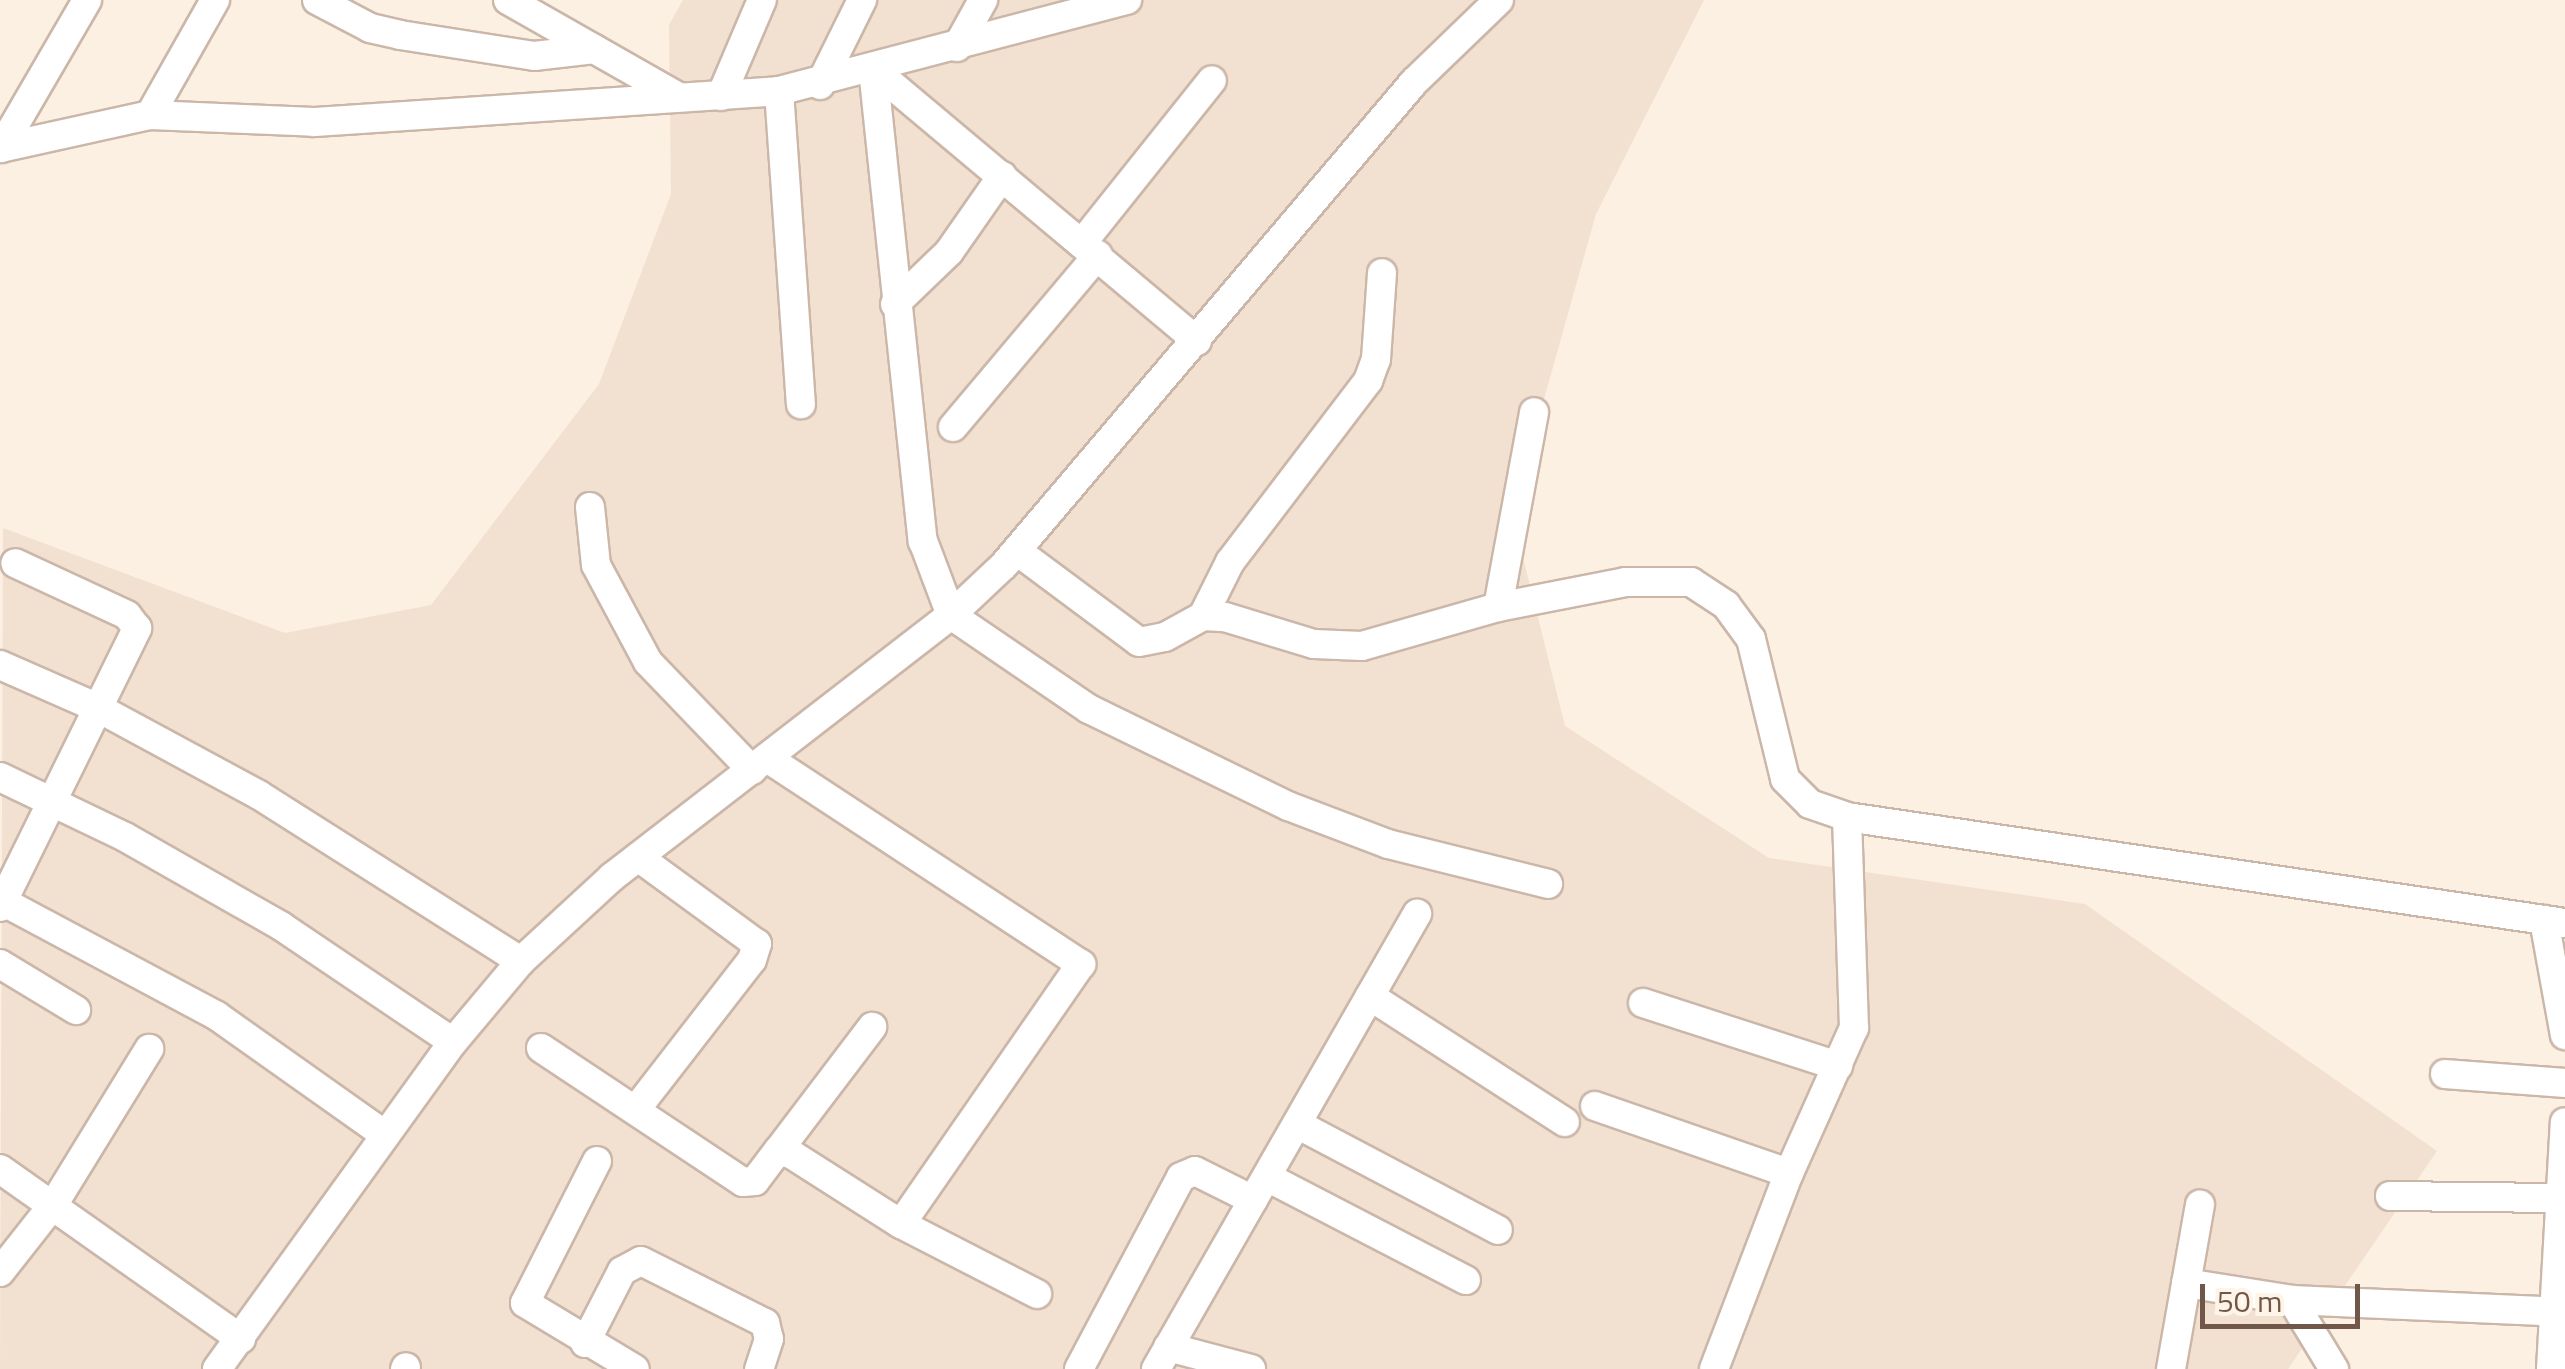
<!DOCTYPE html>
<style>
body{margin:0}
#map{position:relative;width:2565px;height:1369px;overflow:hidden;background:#fbf0e2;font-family:"Titillium Web",sans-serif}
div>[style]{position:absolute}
.residential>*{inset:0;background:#f2e1d1}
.roads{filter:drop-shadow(2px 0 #cbb7a9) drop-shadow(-2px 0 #cbb7a9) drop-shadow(0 2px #cbb7a9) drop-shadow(0 -2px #cbb7a9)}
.minor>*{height:28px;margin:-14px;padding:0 14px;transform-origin:14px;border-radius:14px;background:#fff}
span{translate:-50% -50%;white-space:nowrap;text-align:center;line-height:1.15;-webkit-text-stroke:8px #fef4e7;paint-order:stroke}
.scale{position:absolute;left:2200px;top:1284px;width:160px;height:45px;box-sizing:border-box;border:5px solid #71564a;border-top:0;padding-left:12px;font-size:30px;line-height:35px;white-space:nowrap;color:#71564a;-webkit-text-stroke:8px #fef4e7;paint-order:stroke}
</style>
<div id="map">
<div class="residential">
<div style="clip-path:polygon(683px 0,1704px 0,1596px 214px,1512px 513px,1565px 726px,1769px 858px,2085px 904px,2437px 1151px,2288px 1369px,0 1369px,3px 528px,285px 633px,431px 605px,599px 384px,671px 194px,669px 25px)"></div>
</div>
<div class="roads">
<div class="minor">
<div style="left:317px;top:0;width:60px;rotate:27.8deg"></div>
<div style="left:370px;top:28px;width:31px;rotate:13deg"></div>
<div style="left:400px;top:35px;width:136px;rotate:8.9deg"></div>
<div style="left:534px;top:56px;width:61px;rotate:-6.5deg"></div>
<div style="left:508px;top:0;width:197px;rotate:29.6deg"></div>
<div style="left:957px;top:47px;width:54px;rotate:-61deg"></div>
<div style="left:873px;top:69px;width:475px;rotate:84deg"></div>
<div style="left:923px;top:541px;width:79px;rotate:69.3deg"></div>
<div style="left:951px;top:615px;width:167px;rotate:34.3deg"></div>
<div style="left:1089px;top:709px;width:221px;rotate:26deg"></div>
<div style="left:1288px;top:806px;width:107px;rotate:20.8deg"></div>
<div style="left:1388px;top:844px;width:165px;rotate:14deg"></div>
<div style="left:873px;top:69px;width:423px;rotate:40deg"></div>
<div style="left:820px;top:85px;width:95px;rotate:-63.7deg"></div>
<div style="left:779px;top:91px;width:314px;rotate:86deg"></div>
<div style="left:721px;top:96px;width:104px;rotate:-66.9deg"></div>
<div style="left:150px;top:115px;width:132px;rotate:-60.5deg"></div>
<div style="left:0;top:148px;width:154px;rotate:-12.4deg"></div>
<div style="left:150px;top:115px;width:164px;rotate:2.4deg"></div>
<div style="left:314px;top:122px;width:466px;rotate:-3.8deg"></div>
<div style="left:779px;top:91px;width:360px;rotate:-14.7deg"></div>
<div style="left:1px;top:148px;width:171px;rotate:-59.8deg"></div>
<div style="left:1082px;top:243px;width:208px;rotate:-51.4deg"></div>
<div style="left:895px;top:304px;width:75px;rotate:-43.9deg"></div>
<div style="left:949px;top:252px;width:93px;rotate:-55.1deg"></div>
<div style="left:953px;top:427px;width:225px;rotate:-49.9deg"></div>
<div style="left:590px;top:507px;width:58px;rotate:84.1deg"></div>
<div style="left:596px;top:565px;width:110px;rotate:61.8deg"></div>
<div style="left:648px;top:662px;width:150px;rotate:46.1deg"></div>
<div style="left:1017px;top:551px;width:152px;rotate:36.7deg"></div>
<div style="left:1139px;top:642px;width:26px;rotate:-11deg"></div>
<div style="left:1165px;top:637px;width:43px;rotate:-28.9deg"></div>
<div style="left:1203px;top:616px;width:22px;rotate:3deg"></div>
<div style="left:1225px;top:617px;width:93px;rotate:16.9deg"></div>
<div style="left:1314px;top:644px;width:48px;rotate:2.4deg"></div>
<div style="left:1362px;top:646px;width:141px;rotate:-16deg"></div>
<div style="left:1498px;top:607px;width:129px;rotate:-11.1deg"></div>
<div style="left:1625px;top:582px;width:66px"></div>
<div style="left:1691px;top:582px;width:42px;rotate:33.3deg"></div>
<div style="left:1726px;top:605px;width:42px;rotate:53.7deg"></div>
<div style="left:1751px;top:639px;width:144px;rotate:76.3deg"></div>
<div style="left:1785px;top:779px;width:35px;rotate:45deg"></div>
<div style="left:1810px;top:804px;width:39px;rotate:19deg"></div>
<div style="left:1847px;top:817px;width:726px;rotate:8.4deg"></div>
<div style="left:1498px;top:607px;width:198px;rotate:-79.5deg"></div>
<div style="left:1203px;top:616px;width:60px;rotate:-63.4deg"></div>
<div style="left:1230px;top:562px;width:228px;rotate:-52.7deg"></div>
<div style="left:1368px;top:381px;width:23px;rotate:-70deg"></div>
<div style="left:1376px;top:359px;width:86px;rotate:-86deg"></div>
<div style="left:0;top:665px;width:109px;rotate:23.7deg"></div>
<div style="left:100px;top:709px;width:181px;rotate:28.4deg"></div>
<div style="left:259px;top:795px;width:310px;rotate:32.4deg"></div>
<div style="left:767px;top:758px;width:376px;rotate:33.3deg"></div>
<div style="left:1081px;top:964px;width:316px;rotate:124.7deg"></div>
<div style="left:0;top:777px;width:139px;rotate:25.6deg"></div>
<div style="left:125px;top:837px;width:180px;rotate:29.7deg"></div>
<div style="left:281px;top:926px;width:207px;rotate:34deg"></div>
<div style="left:0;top:900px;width:246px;rotate:28.1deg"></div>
<div style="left:217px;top:1016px;width:206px;rotate:35.3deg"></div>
<div style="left:0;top:907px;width:311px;rotate:-63.8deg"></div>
<div style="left:137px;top:628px;width:16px;rotate:-128deg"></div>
<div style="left:127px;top:615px;width:123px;rotate:-155.1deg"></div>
<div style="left:2544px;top:920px;width:117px;rotate:79.7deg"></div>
<div style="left:0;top:964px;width:89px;rotate:31.2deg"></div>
<div style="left:1370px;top:996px;width:232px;rotate:32.9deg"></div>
<div style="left:1643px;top:1003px;width:205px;rotate:17.9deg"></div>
<div style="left:541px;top:1048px;width:242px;rotate:33.6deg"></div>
<div style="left:743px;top:1182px;width:12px;rotate:-5deg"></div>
<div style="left:755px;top:1181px;width:38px;rotate:-53deg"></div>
<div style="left:778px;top:1151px;width:13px;rotate:13deg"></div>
<div style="left:791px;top:1154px;width:130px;rotate:32.5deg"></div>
<div style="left:901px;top:1224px;width:153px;rotate:27.2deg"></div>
<div style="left:2445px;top:1074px;width:120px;rotate:4.3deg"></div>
<div style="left:1595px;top:1106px;width:205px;rotate:19.1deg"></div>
<div style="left:637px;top:1108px;width:187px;rotate:-52.2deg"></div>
<div style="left:752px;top:960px;width:17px;rotate:-73deg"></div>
<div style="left:757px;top:944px;width:147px;rotate:-143.8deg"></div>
<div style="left:1297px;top:1124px;width:227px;rotate:27.8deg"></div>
<div style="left:778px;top:1151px;width:156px;rotate:-52.8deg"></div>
<div style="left:597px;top:1161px;width:159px;rotate:116.9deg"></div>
<div style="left:525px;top:1303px;width:128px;rotate:31deg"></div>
<div style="left:0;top:1169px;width:295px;rotate:35.2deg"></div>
<div style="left:1267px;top:1177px;width:224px;rotate:27.4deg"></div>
<div style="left:2390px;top:1196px;width:175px;rotate:0.7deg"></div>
<div style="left:0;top:1272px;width:89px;rotate:-51.8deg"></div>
<div style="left:55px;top:1202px;width:180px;rotate:-58.4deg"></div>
<div style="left:2186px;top:1283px;width:107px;rotate:9.1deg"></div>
<div style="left:2292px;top:1300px;width:273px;rotate:2.5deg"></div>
<div style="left:2292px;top:1300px;width:81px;rotate:58.7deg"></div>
<div style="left:585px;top:1343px;width:81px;rotate:-62.8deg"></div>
<div style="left:622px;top:1271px;width:21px;rotate:-28deg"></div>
<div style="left:641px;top:1261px;width:139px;rotate:26.6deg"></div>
<div style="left:765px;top:1323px;width:16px;rotate:76deg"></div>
<div style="left:769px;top:1339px;width:32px;rotate:108deg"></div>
<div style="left:1168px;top:1347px;width:86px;rotate:14.8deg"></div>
<div style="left:217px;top:1369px;width:403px;rotate:-54.2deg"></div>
<div style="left:453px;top:1042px;width:106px;rotate:-50deg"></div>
<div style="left:521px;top:961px;width:124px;rotate:-42.7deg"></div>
<div style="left:612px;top:877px;width:428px;rotate:-37.7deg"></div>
<div style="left:951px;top:615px;width:73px;rotate:-43.3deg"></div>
<div style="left:1004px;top:565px;width:634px;rotate:-49.67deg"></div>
<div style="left:1414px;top:82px;width:118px;rotate:-44deg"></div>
<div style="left:405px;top:1369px;width:2px;rotate:-63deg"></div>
<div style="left:1079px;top:1369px;width:217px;rotate:-62deg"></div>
<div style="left:1181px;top:1177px;width:15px;rotate:-23deg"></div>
<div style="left:1195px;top:1171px;width:65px;rotate:26.6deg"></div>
<div style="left:1156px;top:1369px;width:525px;rotate:-60.16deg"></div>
<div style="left:1714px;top:1369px;width:210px;rotate:-69.1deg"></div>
<div style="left:1789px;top:1173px;width:159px;rotate:-65.9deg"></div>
<div style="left:1854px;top:1028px;width:211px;rotate:-91.9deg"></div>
<div style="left:2171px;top:1369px;width:167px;rotate:-80deg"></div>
<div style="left:2551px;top:1369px;width:247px;rotate:-86.8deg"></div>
</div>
</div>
<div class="scale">50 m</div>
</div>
